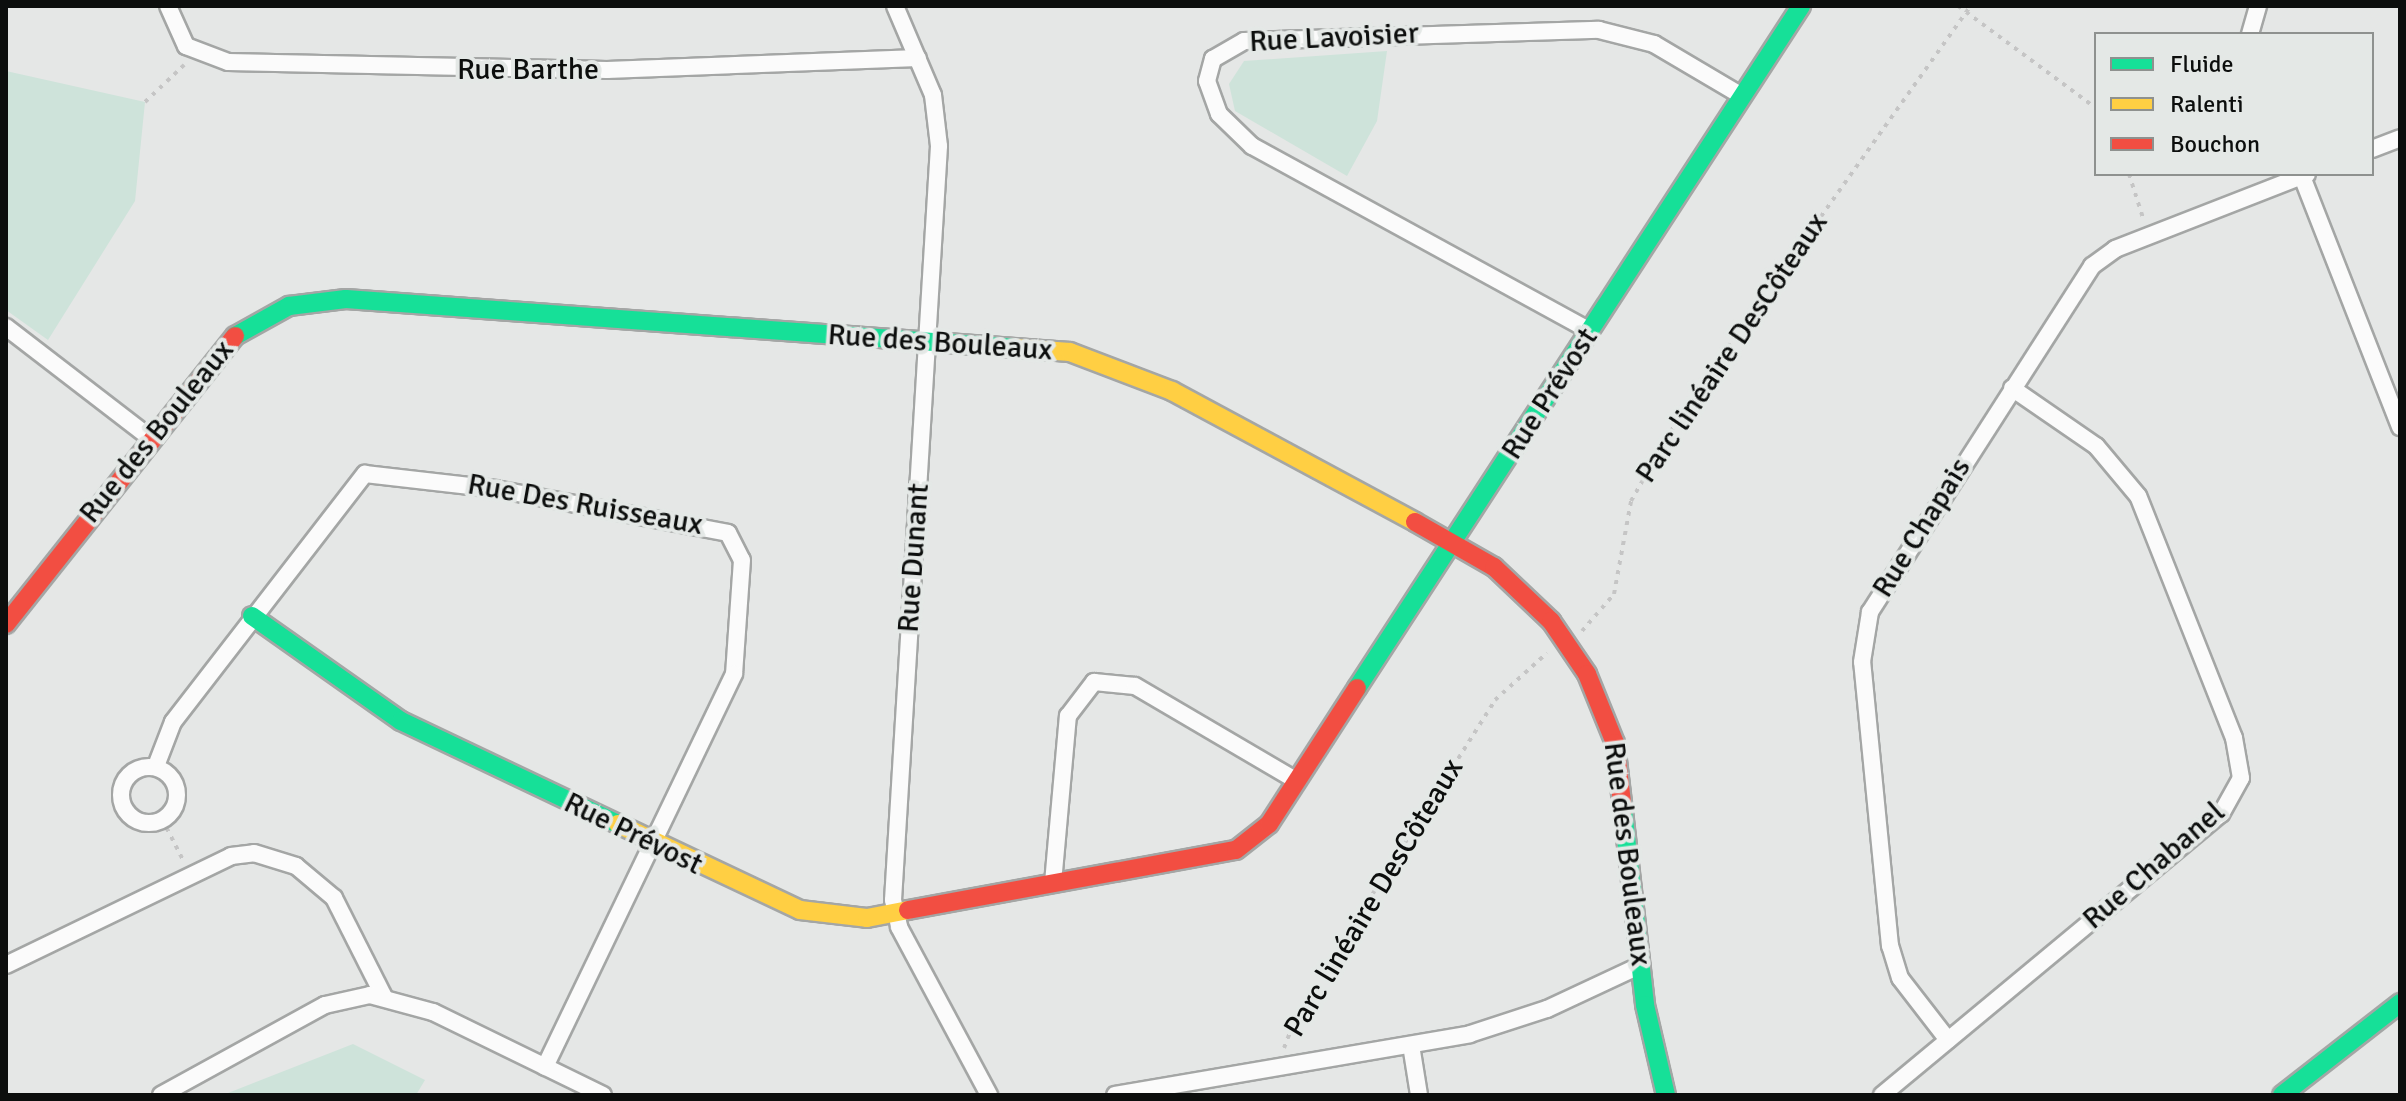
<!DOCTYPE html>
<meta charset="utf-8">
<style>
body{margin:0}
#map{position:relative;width:2406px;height:1101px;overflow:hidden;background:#e5e7e6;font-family:Signika,sans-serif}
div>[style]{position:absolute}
.green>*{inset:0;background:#cee3da}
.path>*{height:4px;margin-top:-2px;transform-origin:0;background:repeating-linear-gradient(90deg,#c5c5c5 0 4px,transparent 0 10px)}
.roads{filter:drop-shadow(2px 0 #a4a6a5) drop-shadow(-2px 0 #a4a6a5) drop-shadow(0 2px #a4a6a5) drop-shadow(0 -2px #a4a6a5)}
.street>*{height:16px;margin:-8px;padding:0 8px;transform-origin:8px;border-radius:8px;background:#fbfbfb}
.street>.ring{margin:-8px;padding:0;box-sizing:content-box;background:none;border:16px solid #fbfbfb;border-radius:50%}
.fast>*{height:18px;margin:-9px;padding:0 9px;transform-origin:9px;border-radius:9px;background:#16e098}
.slow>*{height:18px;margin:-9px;padding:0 9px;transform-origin:9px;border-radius:9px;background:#ffcf43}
.jam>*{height:18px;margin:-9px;padding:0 9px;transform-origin:9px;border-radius:9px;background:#f24e42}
span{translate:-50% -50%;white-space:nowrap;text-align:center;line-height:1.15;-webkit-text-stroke:8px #e4e8e6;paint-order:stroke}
.street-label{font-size:30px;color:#0c0e0d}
.frame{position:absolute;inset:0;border:8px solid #0c0e0d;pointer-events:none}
.legend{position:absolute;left:2094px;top:32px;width:280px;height:144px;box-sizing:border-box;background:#e4e8e6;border:2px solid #8e918f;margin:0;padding:10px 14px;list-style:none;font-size:24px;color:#0c0e0d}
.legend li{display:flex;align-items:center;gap:16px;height:40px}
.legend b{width:40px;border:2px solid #8e918f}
</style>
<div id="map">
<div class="green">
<div style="clip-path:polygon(1387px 51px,1377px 121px,1347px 176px,1235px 111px,1229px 84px,1244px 61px)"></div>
<div style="clip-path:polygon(6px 71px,145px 102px,135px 201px,48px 340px,6px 310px)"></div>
<div style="clip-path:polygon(353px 1044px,425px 1080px,416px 1095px,223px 1095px)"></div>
</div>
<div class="path">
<div style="left:1958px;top:6px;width:172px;rotate:36.5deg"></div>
<div style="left:145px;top:102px;width:54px;rotate:-43.5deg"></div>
<div style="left:2129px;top:174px;width:46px;rotate:72.3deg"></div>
<div style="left:1582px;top:631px;width:49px;rotate:-49.1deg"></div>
<div style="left:1614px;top:594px;width:95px;rotate:-79.6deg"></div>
<div style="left:1631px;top:501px;width:103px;rotate:-60.2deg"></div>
<div style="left:1682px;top:412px;width:498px;rotate:-54.6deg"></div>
<div style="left:162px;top:819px;width:46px;rotate:62.9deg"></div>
<div style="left:1284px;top:1048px;width:39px;rotate:-69deg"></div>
<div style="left:1298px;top:1012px;width:369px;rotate:-57.7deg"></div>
<div style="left:1495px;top:700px;width:70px;rotate:-42.1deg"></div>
</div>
<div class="roads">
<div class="street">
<div style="left:168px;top:6px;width:44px;rotate:65.8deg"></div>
<div style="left:186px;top:46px;width:45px;rotate:20.9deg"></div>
<div style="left:228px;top:62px;width:379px;rotate:1.2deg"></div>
<div style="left:607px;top:70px;width:311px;rotate:-2.2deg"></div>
<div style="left:895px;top:6px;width:97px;rotate:66.9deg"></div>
<div style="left:933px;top:95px;width:51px;rotate:83.3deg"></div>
<div style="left:939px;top:146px;width:755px;rotate:93.49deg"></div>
<div style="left:893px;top:900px;width:28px;rotate:77deg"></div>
<div style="left:899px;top:927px;width:191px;rotate:61.8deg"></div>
<div style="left:2250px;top:34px;width:29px;rotate:-74deg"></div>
<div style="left:2372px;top:149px;width:30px;rotate:-21deg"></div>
<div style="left:2301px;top:174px;width:272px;rotate:68.6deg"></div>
<div style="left:6px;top:327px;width:180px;rotate:37.6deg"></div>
<div style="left:1590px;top:331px;width:385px;rotate:-151.3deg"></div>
<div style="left:1252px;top:146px;width:46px;rotate:-135.9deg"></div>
<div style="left:1219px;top:114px;width:35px;rotate:-110deg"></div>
<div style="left:1207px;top:81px;width:23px;rotate:-75deg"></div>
<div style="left:1213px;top:59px;width:36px;rotate:-30deg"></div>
<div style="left:1244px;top:41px;width:355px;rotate:-1.8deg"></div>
<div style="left:1599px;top:30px;width:57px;rotate:14.3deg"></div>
<div style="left:1654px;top:44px;width:102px;rotate:30.6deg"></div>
<div style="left:156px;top:766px;width:47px;rotate:-68.9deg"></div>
<div style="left:173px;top:722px;width:314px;rotate:-52.3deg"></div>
<div style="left:365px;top:474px;width:132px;rotate:6.5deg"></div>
<div style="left:496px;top:489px;width:236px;rotate:10.7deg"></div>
<div style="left:728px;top:533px;width:30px;rotate:63deg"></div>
<div style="left:742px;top:560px;width:114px;rotate:94deg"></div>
<div style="left:734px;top:674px;width:436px;rotate:115.7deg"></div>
<div class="ring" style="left:121px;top:767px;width:40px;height:40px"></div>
<div style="left:1053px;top:883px;width:168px;rotate:-84.9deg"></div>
<div style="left:1068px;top:716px;width:43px;rotate:-52.6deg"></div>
<div style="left:1094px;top:682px;width:41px;rotate:5.6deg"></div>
<div style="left:1135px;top:686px;width:188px;rotate:30.4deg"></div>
<div style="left:6px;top:965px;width:250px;rotate:-25.8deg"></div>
<div style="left:231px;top:856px;width:23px;rotate:-7deg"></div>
<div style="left:254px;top:853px;width:44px;rotate:17.2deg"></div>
<div style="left:296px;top:866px;width:50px;rotate:40.1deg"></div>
<div style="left:334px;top:898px;width:111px;rotate:63.2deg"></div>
<div style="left:1948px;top:1040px;width:78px;rotate:-127.7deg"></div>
<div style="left:1900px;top:978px;width:34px;rotate:-107deg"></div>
<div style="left:1890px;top:946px;width:285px;rotate:-95.6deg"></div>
<div style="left:1862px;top:662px;width:51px;rotate:-80.9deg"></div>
<div style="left:1870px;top:612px;width:411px;rotate:-57.3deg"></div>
<div style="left:2092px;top:266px;width:29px;rotate:-36deg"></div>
<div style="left:2115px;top:249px;width:206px;rotate:-21.3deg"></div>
<div style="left:1411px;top:1045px;width:51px;rotate:80.9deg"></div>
<div style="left:161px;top:1095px;width:187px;rotate:-28.8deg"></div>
<div style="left:325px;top:1005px;width:46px;rotate:-12.5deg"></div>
<div style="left:370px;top:995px;width:65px;rotate:15.1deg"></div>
<div style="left:433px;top:1012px;width:189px;rotate:26deg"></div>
<div style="left:1115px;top:1095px;width:360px;rotate:-9.7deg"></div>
<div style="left:1470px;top:1034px;width:81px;rotate:-18deg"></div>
<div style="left:1547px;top:1009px;width:104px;rotate:-25.1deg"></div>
<div style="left:1882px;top:1095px;width:440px;rotate:-39.7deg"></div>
<div style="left:2221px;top:814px;width:41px;rotate:-60.9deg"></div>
<div style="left:2241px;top:778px;width:41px;rotate:-99.9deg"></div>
<div style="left:2234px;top:738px;width:260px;rotate:-111.6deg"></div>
<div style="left:2138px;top:496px;width:65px;rotate:-130deg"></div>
<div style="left:2096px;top:446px;width:102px;rotate:-145.4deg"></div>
</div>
<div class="fast">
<div style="left:235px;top:336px;width:62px;rotate:-29.1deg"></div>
<div style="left:289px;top:306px;width:57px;rotate:-7deg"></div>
<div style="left:346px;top:299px;width:671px;rotate:4.19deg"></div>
<div style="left:252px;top:616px;width:182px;rotate:35.2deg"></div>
<div style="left:401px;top:721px;width:240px;rotate:25.4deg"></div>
<div style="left:1357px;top:688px;width:814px;rotate:-56.93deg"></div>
<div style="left:1623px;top:811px;width:195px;rotate:83.5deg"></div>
<div style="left:1645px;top:1005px;width:92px;rotate:76.9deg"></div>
<div style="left:2282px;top:1095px;width:150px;rotate:-37.9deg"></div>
</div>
<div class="slow">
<div style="left:1015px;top:348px;width:55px;rotate:4.2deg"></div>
<div style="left:1070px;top:352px;width:109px;rotate:20.9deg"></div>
<div style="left:1172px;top:391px;width:276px;rotate:28.3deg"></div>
<div style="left:618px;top:824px;width:201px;rotate:25.3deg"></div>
<div style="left:800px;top:910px;width:67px;rotate:6.8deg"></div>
<div style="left:867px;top:918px;width:42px;rotate:-11deg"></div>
</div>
<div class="jam">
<div style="left:1415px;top:522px;width:91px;rotate:29.7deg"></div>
<div style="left:1494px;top:567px;width:79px;rotate:43.5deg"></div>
<div style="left:1551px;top:621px;width:64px;rotate:55.8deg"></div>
<div style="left:1587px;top:674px;width:74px;rotate:67.9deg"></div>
<div style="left:1615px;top:743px;width:68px;rotate:83.3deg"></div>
<div style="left:6px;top:624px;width:368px;rotate:-51.5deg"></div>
<div style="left:908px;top:910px;width:333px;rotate:-10.4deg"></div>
<div style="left:1236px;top:850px;width:42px;rotate:-38.2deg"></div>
<div style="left:1269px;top:824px;width:162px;rotate:-57.1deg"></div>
</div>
</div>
<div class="street-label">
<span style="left:1334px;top:38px;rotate:-3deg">Rue Lavoisier</span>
<span style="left:528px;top:70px">Rue Barthe</span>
<span style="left:940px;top:343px;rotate:4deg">Rue des Bouleaux</span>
<span style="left:1732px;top:348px;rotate:-56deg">Parc linéaire DesCôteaux</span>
<span style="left:1550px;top:394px;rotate:-57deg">Rue Prévost</span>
<span style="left:157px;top:432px;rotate:-51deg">Rue des Bouleaux</span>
<span style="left:585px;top:505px;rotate:10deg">Rue Des Ruisseaux</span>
<span style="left:1922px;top:528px;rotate:-58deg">Rue Chapais</span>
<span style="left:914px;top:558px;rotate:-86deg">Rue Dunant</span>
<span style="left:633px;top:834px;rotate:26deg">Rue Prévost</span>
<span style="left:1627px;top:854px;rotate:83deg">Rue des Bouleaux</span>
<span style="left:2154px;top:866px;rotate:-41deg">Rue Chabanel</span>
<span style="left:1374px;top:898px;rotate:-59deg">Parc linéaire DesCôteaux</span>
</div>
<div class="frame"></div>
<ul class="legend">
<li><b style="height:10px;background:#16e098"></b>Fluide</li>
<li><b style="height:10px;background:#ffcf43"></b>Ralenti</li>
<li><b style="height:10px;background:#f24e42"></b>Bouchon</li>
</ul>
</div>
